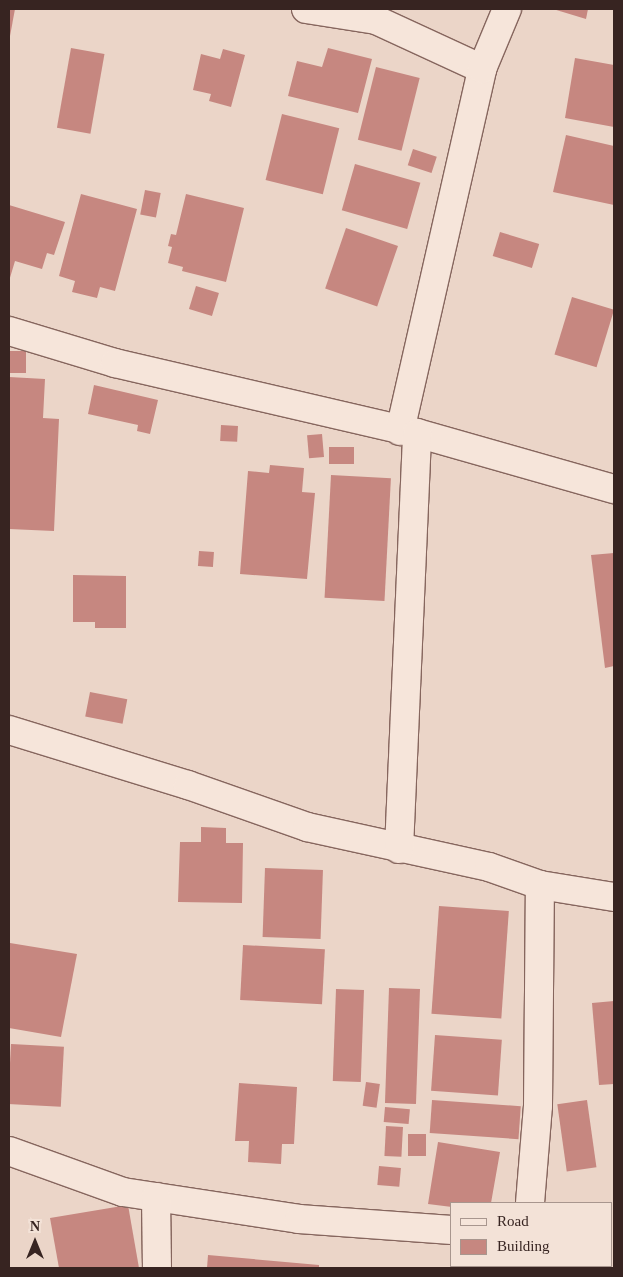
<!DOCTYPE html>
<style>
body{margin:0}
#map{position:relative;width:623px;height:1277px;overflow:hidden;background:#ebd5c8;font-family:Georgia,serif}
div>[style]{position:absolute}
.building>*{inset:0;background:#c68780;transform-origin:0 0}
.roads{filter:drop-shadow(1px 0 #86665e) drop-shadow(-1px 0 #86665e) drop-shadow(0 1px #86665e) drop-shadow(0 -1px #86665e)}
.minor>*{height:28px;margin:-14px;padding:0 14px;transform-origin:14px;border-radius:14px;background:#f6e5da}
span{translate:-50% -50%;white-space:nowrap;text-align:center;line-height:1.15;-webkit-text-stroke:4.5px #f3e2d7;paint-order:stroke}
.frame{position:absolute;inset:0;border:10px solid #372421;pointer-events:none}
.legend{position:absolute;left:450px;top:1202px;width:162px;height:65px;box-sizing:border-box;background:#f3e2d7;border:1px solid #a8968e;margin:0;padding:6px 9px;list-style:none;font-size:15px;color:#372421}
.legend li{display:flex;align-items:center;gap:10px;height:25px}
.legend b{width:25px;border:1px solid #a8968e}
.north{position:absolute;left:10px;top:1217px;width:50px;height:50px;-webkit-text-stroke:4px #f3e2d7;paint-order:stroke;rotate:0deg;font-size:14px;font-weight:700;line-height:20px;text-align:center;color:#372421}
.north::after{content:'';display:block;margin:auto;width:18px;height:22px;background:#372421;clip-path:polygon(50% 0,100% 100%,50% 72%,0 100%)}
</style>
<div id="map">
<div class="building">
<div style="clip-path:polygon(9px 9px,15px 9px,10px 36px,9px 36px)"></div>
<div style="clip-path:polygon(553px 9px,588px 9px,586px 19px)"></div>
<div style="left:71px;top:48px;width:34px;height:81px;rotate:10deg"></div>
<div style="clip-path:polygon(328px 48px,372px 59px,358px 113px,288px 96px,297px 61px,322px 67px)"></div>
<div style="clip-path:polygon(223px 49px,245px 55px,231px 107px,209px 101px,211px 94px,193px 90px,201px 54px,220px 59px)"></div>
<div style="clip-path:polygon(575px 58px,614px 65px,614px 127px,565px 118px)"></div>
<div style="left:376px;top:67px;width:45px;height:75px;rotate:14deg"></div>
<div style="left:282px;top:114px;width:59px;height:68px;rotate:14deg"></div>
<div style="clip-path:polygon(566px 135px,614px 146px,614px 205px,553px 192px)"></div>
<div style="left:413px;top:149px;width:25px;height:17px;rotate:18deg"></div>
<div style="left:355px;top:164px;width:68px;height:48px;rotate:16deg"></div>
<div style="left:145px;top:190px;width:16px;height:25px;rotate:11deg"></div>
<div style="clip-path:polygon(81px 194px,137px 209px,115px 291px,100px 287px,97px 298px,72px 292px,75px 281px,59px 276px)"></div>
<div style="clip-path:polygon(186px 194px,244px 208px,226px 282px,182px 271px,183px 267px,168px 263px,172px 247px,168px 246px,171px 234px,176px 235px)"></div>
<div style="clip-path:polygon(9px 205px,65px 222px,54px 255px,47px 253px,42px 269px,15px 261px,9px 281px)"></div>
<div style="left:346px;top:228px;width:55px;height:64px;rotate:19deg"></div>
<div style="left:500px;top:232px;width:41px;height:25px;rotate:17deg"></div>
<div style="left:196px;top:286px;width:24px;height:24px;rotate:17deg"></div>
<div style="left:572px;top:297px;width:44px;height:60px;rotate:17deg"></div>
<div style="left:9px;top:351px;width:17px;height:22px"></div>
<div style="clip-path:polygon(9px 377px,45px 379px,43px 418px,59px 419px,54px 531px,9px 529px)"></div>
<div style="clip-path:polygon(94px 385px,158px 400px,150px 434px,137px 431px,138px 425px,88px 414px)"></div>
<div style="left:221px;top:425px;width:17px;height:16px;rotate:3deg"></div>
<div style="left:322px;top:434px;width:23px;height:15px;rotate:85deg"></div>
<div style="left:329px;top:447px;width:25px;height:17px"></div>
<div style="clip-path:polygon(270px 465px,304px 468px,302px 492px,315px 493px,307px 579px,240px 574px,248px 471px,269px 473px)"></div>
<div style="left:331px;top:475px;width:60px;height:123px;rotate:3deg"></div>
<div style="left:199px;top:551px;width:15px;height:15px;rotate:4deg"></div>
<div style="clip-path:polygon(614px 553px,614px 666px,605px 668px,591px 555px)"></div>
<div style="clip-path:polygon(73px 575px,126px 576px,126px 628px,95px 628px,95px 622px,73px 622px)"></div>
<div style="left:90px;top:692px;width:38px;height:25px;rotate:11deg"></div>
<div style="clip-path:polygon(201px 827px,226px 828px,226px 843px,243px 843px,242px 903px,178px 902px,180px 842px,201px 842px)"></div>
<div style="left:265px;top:868px;width:58px;height:69px;rotate:2deg"></div>
<div style="left:439px;top:906px;width:70px;height:108px;rotate:4deg"></div>
<div style="clip-path:polygon(10px 943px,77px 954px,61px 1037px,9px 1028px)"></div>
<div style="left:243px;top:945px;width:82px;height:55px;rotate:3deg"></div>
<div style="left:389px;top:988px;width:31px;height:115px;rotate:2deg"></div>
<div style="left:336px;top:989px;width:28px;height:92px;rotate:2deg"></div>
<div style="clip-path:polygon(614px 1001px,614px 1084px,599px 1085px,592px 1003px)"></div>
<div style="left:435px;top:1035px;width:67px;height:56px;rotate:4deg"></div>
<div style="left:11px;top:1044px;width:53px;height:60px;rotate:3deg"></div>
<div style="left:366px;top:1082px;width:14px;height:24px;rotate:8deg"></div>
<div style="clip-path:polygon(239px 1083px,297px 1087px,294px 1144px,282px 1144px,281px 1164px,248px 1162px,249px 1141px,235px 1141px)"></div>
<div style="left:432px;top:1100px;width:89px;height:33px;rotate:4deg"></div>
<div style="left:587px;top:1100px;width:68px;height:30px;rotate:82deg"></div>
<div style="left:385px;top:1107px;width:25px;height:15px;rotate:5deg"></div>
<div style="left:386px;top:1126px;width:17px;height:30px;rotate:3deg"></div>
<div style="left:408px;top:1134px;width:18px;height:22px"></div>
<div style="clip-path:polygon(438px 1142px,500px 1152px,491px 1203px,452px 1203px,452px 1207px,428px 1204px)"></div>
<div style="left:379px;top:1166px;width:22px;height:19px;rotate:5deg"></div>
<div style="clip-path:polygon(128px 1205px,139px 1268px,59px 1268px,50px 1218px)"></div>
<div style="clip-path:polygon(208px 1255px,319px 1265px,319px 1268px,207px 1268px)"></div>
</div>
<div class="roads">
<div class="minor">
<div style="left:306px;top:9px;width:71px;rotate:8.9deg"></div>
<div style="left:376px;top:20px;width:117px;rotate:24.8deg"></div>
<div style="left:9px;top:331px;width:111px;rotate:16.8deg"></div>
<div style="left:115px;top:363px;width:310px;rotate:13.1deg"></div>
<div style="left:417px;top:433px;width:205px;rotate:15.9deg"></div>
<div style="left:400px;top:431px;width:371px;rotate:-77.2deg"></div>
<div style="left:482px;top:69px;width:65px;rotate:-67.4deg"></div>
<div style="left:9px;top:730px;width:187px;rotate:17.1deg"></div>
<div style="left:188px;top:785px;width:126px;rotate:19.4deg"></div>
<div style="left:307px;top:827px;width:186px;rotate:12.4deg"></div>
<div style="left:489px;top:867px;width:54px;rotate:19.4deg"></div>
<div style="left:540px;top:885px;width:75px;rotate:9.2deg"></div>
<div style="left:399px;top:849px;width:416px;rotate:-87.5deg"></div>
<div style="left:9px;top:1151px;width:121px;rotate:19.8deg"></div>
<div style="left:123px;top:1192px;width:178px;rotate:8.7deg"></div>
<div style="left:299px;top:1219px;width:153px;rotate:4.1deg"></div>
<div style="left:156px;top:1197px;width:71px;rotate:89.2deg"></div>
<div style="left:530px;top:1203px;width:97px;rotate:-85.3deg"></div>
<div style="left:538px;top:1106px;width:221px;rotate:-89.5deg"></div>
<div style="left:536px;top:1266px;width:2px;rotate:90deg"></div>
</div>
</div>
<div class="frame"></div>
<ul class="legend">
<li><b style="height:6px;background:#f6e5da"></b>Road</li>
<li><b style="height:14px;background:#c68780"></b>Building</li>
</ul>
<div class="north">N</div>
</div>
